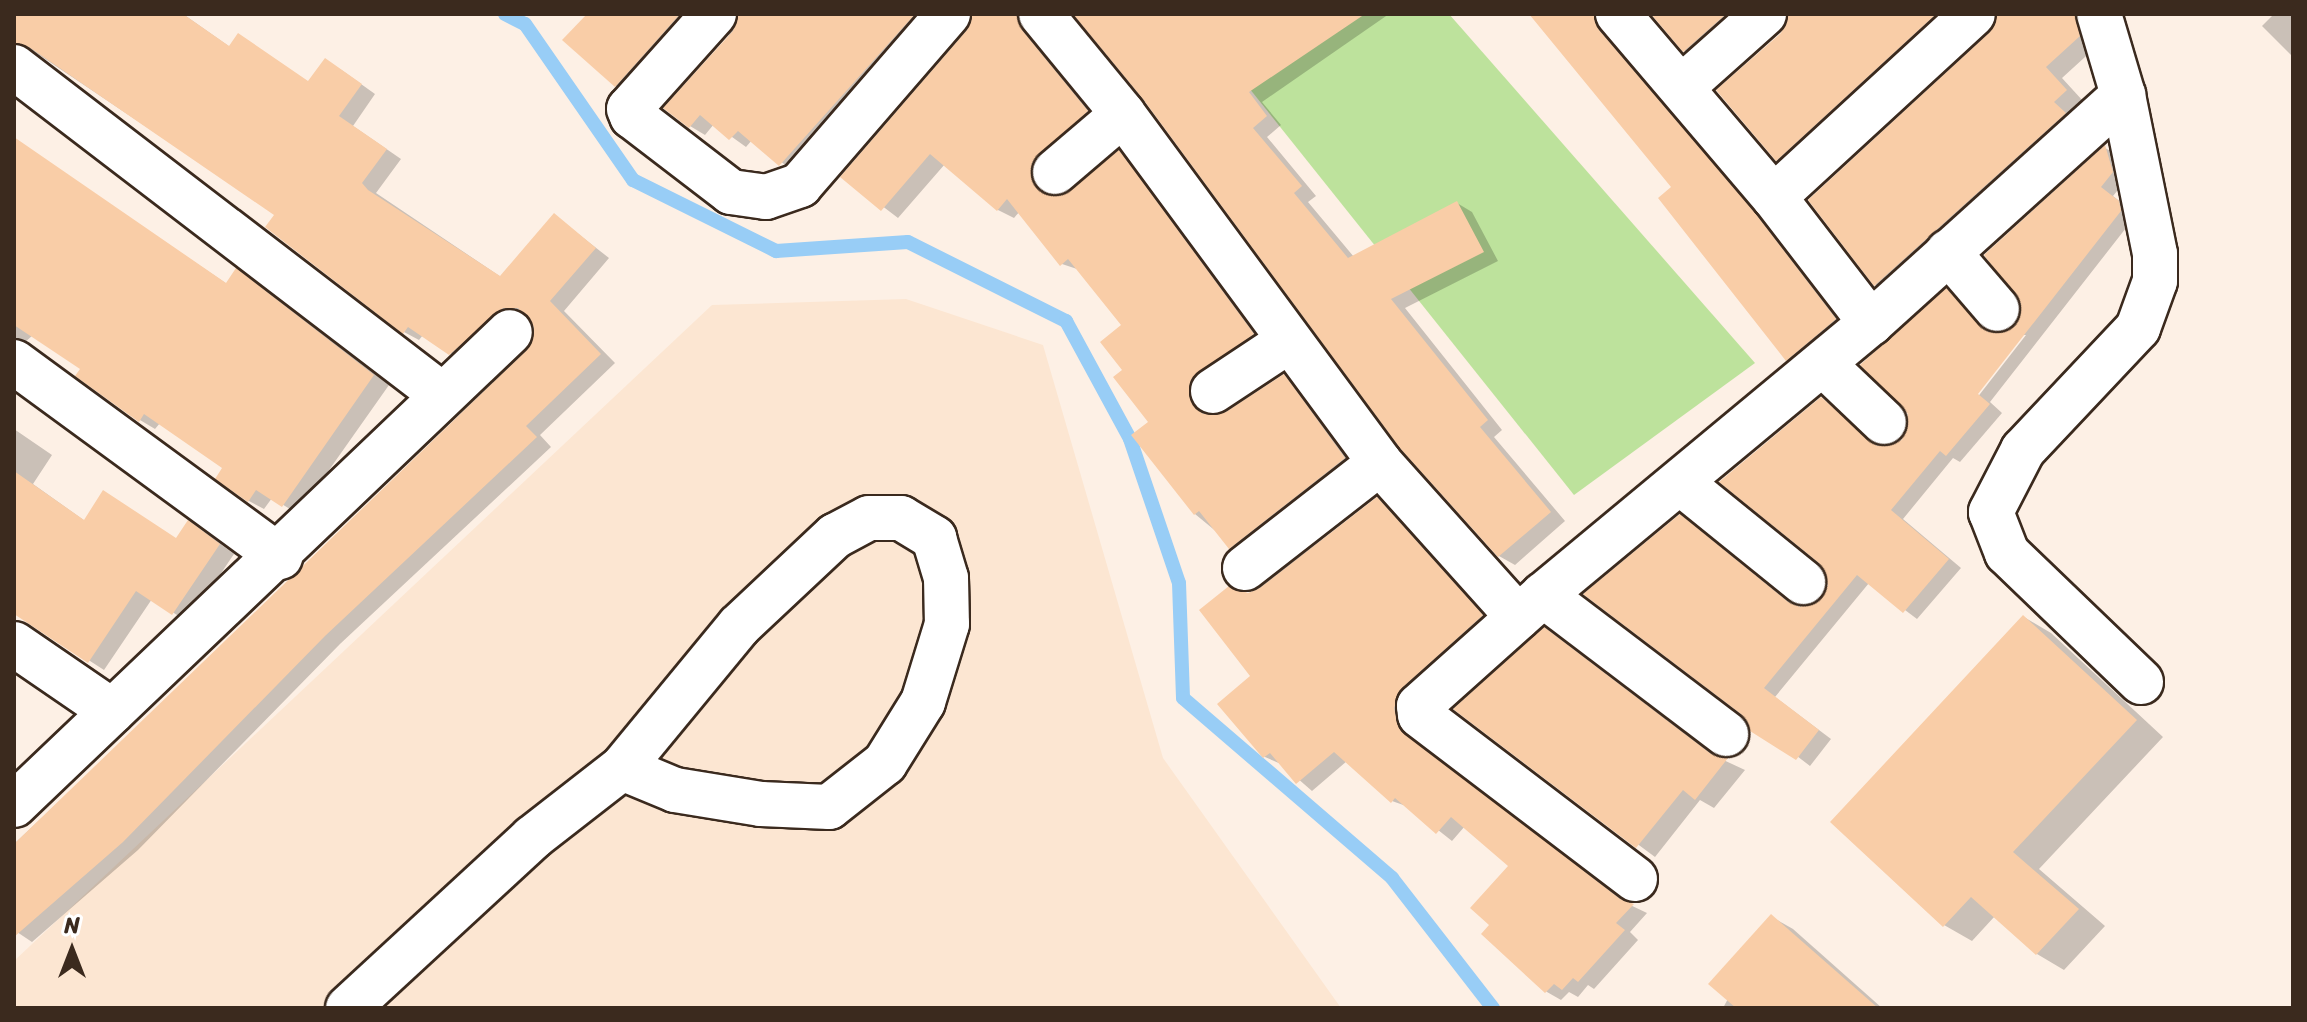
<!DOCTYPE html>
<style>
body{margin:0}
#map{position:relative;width:2307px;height:1022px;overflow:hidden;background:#fdf0e5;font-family:Sriracha,sans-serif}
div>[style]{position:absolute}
.built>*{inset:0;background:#fce6d2}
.green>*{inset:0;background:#bde29c}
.shadow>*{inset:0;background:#0003}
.stream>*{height:14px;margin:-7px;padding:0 7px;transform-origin:7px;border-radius:7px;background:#98cdf6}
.building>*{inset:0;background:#f9cda7}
.roads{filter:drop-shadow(2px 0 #3b2a1e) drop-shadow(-2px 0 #3b2a1e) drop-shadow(0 2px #3b2a1e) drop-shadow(0 -2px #3b2a1e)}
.minor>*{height:44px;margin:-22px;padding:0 22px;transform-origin:22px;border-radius:22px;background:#fff}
span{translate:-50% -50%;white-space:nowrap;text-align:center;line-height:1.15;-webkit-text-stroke:8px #fff;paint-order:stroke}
.frame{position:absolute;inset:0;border:16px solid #3b2a1e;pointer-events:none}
.north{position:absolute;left:32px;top:910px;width:80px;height:80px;-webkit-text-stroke:6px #fff;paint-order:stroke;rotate:0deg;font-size:22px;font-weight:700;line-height:32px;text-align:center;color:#3b2a1e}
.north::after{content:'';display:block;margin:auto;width:28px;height:36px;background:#3b2a1e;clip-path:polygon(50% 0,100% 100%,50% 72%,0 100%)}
</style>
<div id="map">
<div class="built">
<div style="clip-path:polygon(906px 299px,1043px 345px,1163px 758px,1341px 1008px,14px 1008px,14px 961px,712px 305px)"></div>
</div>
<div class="green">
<div style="clip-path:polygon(1190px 14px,1449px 14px,1755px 363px,1574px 495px)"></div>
</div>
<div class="shadow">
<div style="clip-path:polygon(14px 14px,183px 14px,230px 47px,310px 83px,340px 69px,375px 94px,353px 126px,401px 159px,376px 193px,501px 277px,554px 215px,609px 258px,564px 311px,615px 363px,540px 435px,551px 447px,340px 644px,138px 850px,32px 942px,14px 930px,14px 844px,301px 574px,536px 339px,531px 316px,509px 321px,465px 362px,423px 335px,419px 340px,404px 332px,276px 214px,14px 38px)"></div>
<div style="clip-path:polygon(589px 14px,703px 14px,631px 94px,616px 86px)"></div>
<div style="clip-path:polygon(738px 14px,937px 14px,796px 173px,752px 140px,746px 147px,714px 124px,705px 135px,690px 126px)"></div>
<div style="clip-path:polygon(972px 14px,1036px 14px,1102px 120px,1046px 172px,1050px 195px,1061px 199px,1119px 153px,1134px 162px,1268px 343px,1206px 388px,1207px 415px,1227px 414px,1284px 377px,1299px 385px,1359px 468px,1246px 556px,1195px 514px,1125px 371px,1124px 325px,1080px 270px,1062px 264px,1020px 211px,1014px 218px,998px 210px,945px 164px,898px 218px,843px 176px,969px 31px)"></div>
<div style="clip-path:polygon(1073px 14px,1389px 14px,1262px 102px,1281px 125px,1267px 137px,1316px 196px,1308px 202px,1354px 257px,1457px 203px,1472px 212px,1498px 261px,1405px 308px,1502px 430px,1494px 437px,1565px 521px,1515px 565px,1499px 556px,1145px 98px)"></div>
<div style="clip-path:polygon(1532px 14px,1616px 14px,1853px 330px,1805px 370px,1787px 359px,1674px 187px)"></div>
<div style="clip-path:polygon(1653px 14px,1756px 14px,1703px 61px,1685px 51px)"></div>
<div style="clip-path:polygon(1789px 14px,1965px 14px,1795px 170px,1777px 159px,1783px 33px)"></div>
<div style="clip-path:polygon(1998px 14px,2074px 14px,2096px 47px,2062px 78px,2083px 101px,2070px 113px,2083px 124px,1894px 295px,1876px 285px,1810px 200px,1992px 34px)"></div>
<div style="clip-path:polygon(2274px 14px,2293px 14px,2293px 57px,2262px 26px)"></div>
<div style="clip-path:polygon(14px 140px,227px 284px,236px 271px,252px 280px,389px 385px,298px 514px,272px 498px,264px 509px,249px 501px,225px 468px,160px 423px,155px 429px,140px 420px,83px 369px,33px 335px,14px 352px)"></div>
<div style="clip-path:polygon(evenodd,2105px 148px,2118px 155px,2126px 180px,2113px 196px,2132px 211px,2133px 219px,1990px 402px,2002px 413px,1960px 462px,1953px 458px,1903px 519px,1961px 568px,1917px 619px,1869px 583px,1775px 697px,1831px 739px,1810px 766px,1586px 594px,1680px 517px,1795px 607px,1823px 600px,1830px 585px,1821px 399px,1881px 447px,1903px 441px,1947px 291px,1993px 333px,2015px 329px,2105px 148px,2021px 335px,2026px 335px,1973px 403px,1970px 400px,2021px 335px)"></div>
<div style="clip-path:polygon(14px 429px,52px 455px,33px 484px,85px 521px,177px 540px,204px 532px,234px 554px,188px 622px,152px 599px,104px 670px,14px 612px)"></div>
<div style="clip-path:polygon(1377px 499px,1392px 508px,1496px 624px,1408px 717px,1412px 737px,1626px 903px,1647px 913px,1630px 932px,1638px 940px,1594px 989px,1588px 985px,1578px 997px,1569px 992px,1561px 1000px,1547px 992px,1484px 934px,1492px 925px,1511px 866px,1465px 826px,1452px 841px,1409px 807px,1392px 801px,1347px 761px,1312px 791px,1281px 764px,1265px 757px,1220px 704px,1253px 676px,1248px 595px)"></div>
<div style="clip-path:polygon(2024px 617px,2051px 633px,2163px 737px,2039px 869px,2105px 926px,2064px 970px,2037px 954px,1995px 916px,1972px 941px,1944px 925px)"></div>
<div style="clip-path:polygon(1545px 630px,1717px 757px,1745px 770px,1714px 808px,1700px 800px,1655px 857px,1456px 709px)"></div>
<div style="clip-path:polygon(1772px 917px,1793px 929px,1882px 1008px,1723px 1008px)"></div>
</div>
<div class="stream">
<div style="left:505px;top:14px;width:22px;rotate:27deg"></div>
<div style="left:525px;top:24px;width:190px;rotate:55.3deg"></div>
<div style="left:633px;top:180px;width:160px;rotate:26.4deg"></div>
<div style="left:776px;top:251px;width:132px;rotate:-3.9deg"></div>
<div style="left:908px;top:242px;width:177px;rotate:26.6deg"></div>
<div style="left:1066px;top:321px;width:134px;rotate:61.5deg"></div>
<div style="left:1130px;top:439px;width:152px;rotate:71.2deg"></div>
<div style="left:1179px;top:583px;width:115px;rotate:88deg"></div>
<div style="left:1183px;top:698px;width:276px;rotate:40.7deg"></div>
<div style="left:1392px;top:878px;width:165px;rotate:52.2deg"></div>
</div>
<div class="building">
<div style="clip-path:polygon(14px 14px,183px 14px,229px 46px,238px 33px,308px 81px,325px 58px,362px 84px,339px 116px,387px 149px,362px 183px,368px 190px,500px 276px,554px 213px,596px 248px,550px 301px,601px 354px,526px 426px,537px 437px,325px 636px,123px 842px,14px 937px,14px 844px,527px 350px,534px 327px,518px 308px,503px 308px,449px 355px,408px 327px,403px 334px,265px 227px,274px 215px,29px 47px,14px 43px)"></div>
<div style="clip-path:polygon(587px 14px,680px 14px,615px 87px,562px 40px)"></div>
<div style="clip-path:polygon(738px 14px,915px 14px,779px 166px,738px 131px,729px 140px,700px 115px,689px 128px,663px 108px,733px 31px)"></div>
<div style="clip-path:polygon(972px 14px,1017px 14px,1022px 30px,1088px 111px,1032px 163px,1037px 189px,1060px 196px,1119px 150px,1254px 334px,1191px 379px,1193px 405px,1203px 414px,1226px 412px,1284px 374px,1345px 458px,1229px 549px,1199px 511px,1194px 515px,1131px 435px,1148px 422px,1113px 377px,1122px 370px,1100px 342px,1121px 325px,1068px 259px,1060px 266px,1007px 199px,997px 211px,930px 154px,881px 211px,840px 177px,967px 30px)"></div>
<div style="clip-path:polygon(1073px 14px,1365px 14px,1249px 92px,1267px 116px,1253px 128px,1302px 186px,1294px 193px,1348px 258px,1457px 201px,1484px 252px,1391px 299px,1488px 420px,1480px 427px,1551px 512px,1498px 557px,1399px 447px,1143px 99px)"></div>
<div style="clip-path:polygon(1529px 14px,1594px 14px,1599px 30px,1755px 213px,1836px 319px,1786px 361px,1658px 198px,1671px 187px)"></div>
<div style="clip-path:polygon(1651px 14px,1726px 14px,1683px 52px)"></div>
<div style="clip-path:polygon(1788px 14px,1936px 14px,1776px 161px,1716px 90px,1781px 33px)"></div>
<div style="clip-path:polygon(1997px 14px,2075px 14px,2080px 36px,2046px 67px,2067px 90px,2054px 102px,2066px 113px,1874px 286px,1808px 200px,1990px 32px)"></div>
<div style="clip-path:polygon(14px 137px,226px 283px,236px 268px,374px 375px,282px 507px,256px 490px,248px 502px,215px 479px,222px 468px,144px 414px,139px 422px,75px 376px,80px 369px,14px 325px)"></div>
<div style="clip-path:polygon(2105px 145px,2113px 172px,2101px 187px,2119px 201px,2121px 211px,1978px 394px,1990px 404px,1946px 456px,1940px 451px,1891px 510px,1949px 559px,1903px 613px,1857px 575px,1764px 688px,1819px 730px,1796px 760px,1750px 731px,1741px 714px,1583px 594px,1680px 514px,1788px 602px,1800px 607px,1822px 598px,1828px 585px,1819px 563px,1719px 482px,1821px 397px,1877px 446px,1902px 440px,1908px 414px,1860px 365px,1946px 288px,1988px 332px,2014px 327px,2021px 304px,1984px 255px)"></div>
<div style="clip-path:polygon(14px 471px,84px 520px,103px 490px,176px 538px,188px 520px,220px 544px,172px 615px,136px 591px,88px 663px,14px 614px)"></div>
<div style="clip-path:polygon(1377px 497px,1483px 615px,1402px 688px,1394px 708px,1399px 728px,1620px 899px,1634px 904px,1616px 923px,1625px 930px,1578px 982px,1573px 978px,1562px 990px,1554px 984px,1545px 993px,1481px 934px,1489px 925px,1470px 908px,1508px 866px,1451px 817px,1436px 834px,1395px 798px,1391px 803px,1334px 752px,1296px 784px,1270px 753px,1263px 758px,1217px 704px,1250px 676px,1199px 610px,1229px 586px,1248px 593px,1260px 588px)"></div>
<div style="clip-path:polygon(2023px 615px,2137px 720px,2013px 852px,2079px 909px,2036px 955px,1971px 897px,1943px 927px,1830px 822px)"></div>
<div style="clip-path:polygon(1544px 627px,1711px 754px,1728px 758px,1695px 800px,1683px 790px,1636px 848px,1453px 709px)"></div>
<div style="clip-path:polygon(1771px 914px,1878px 1008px,1736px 1008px,1708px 984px)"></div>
</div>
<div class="roads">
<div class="minor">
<div style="left:714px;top:14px;width:127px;rotate:131.8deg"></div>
<div style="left:629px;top:109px;width:8px;rotate:67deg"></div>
<div style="left:632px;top:116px;width:125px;rotate:37.5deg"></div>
<div style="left:731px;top:192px;width:35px;rotate:8deg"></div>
<div style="left:766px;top:197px;width:36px;rotate:-19deg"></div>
<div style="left:800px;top:185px;width:226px;rotate:-49.1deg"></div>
<div style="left:1041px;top:14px;width:129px;rotate:50.6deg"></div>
<div style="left:1123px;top:114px;width:433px;rotate:53.6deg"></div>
<div style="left:1380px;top:463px;width:207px;rotate:48.1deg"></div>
<div style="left:1618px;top:14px;width:240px;rotate:49.6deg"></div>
<div style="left:1774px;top:197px;width:159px;rotate:52.4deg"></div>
<div style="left:14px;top:67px;width:538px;rotate:37.45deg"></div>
<div style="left:1682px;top:87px;width:110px;rotate:-41.7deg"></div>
<div style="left:2123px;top:95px;width:162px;rotate:78.6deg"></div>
<div style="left:2155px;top:254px;width:27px;rotate:90deg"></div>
<div style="left:2155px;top:281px;width:50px;rotate:109.9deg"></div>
<div style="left:2138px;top:328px;width:168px;rotate:133.3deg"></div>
<div style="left:2023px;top:450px;width:70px;rotate:117.3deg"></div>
<div style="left:1991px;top:512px;width:44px;rotate:68.7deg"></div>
<div style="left:2007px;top:553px;width:186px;rotate:43.9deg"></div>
<div style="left:1055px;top:172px;width:89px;rotate:-40.5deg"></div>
<div style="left:1774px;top:197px;width:270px;rotate:-42.6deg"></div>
<div style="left:1948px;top:252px;width:75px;rotate:49.3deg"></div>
<div style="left:14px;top:362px;width:330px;rotate:36.2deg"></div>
<div style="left:1823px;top:364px;width:84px;rotate:43.6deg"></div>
<div style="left:1213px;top:391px;width:89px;rotate:-33.5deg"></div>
<div style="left:1682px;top:484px;width:156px;rotate:39deg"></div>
<div style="left:1245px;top:568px;width:171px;rotate:-37.9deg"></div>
<div style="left:1543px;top:595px;width:230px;rotate:37.2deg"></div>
<div style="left:14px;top:644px;width:119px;rotate:34.4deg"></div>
<div style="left:14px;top:805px;width:685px;rotate:-43.64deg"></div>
<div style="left:1635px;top:879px;width:270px;rotate:-142.7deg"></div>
<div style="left:1420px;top:715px;width:9px;rotate:-96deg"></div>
<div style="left:1419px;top:706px;width:166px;rotate:-41.8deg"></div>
<div style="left:1543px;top:595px;width:426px;rotate:-39.7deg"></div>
<div style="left:1871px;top:323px;width:340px;rotate:-42.1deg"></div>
<div style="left:2123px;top:95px;width:84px;rotate:-106.5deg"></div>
<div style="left:348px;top:1008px;width:251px;rotate:-42.7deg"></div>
<div style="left:532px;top:838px;width:114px;rotate:-37.9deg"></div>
<div style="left:622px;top:768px;width:184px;rotate:-50.5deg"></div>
<div style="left:739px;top:626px;width:132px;rotate:-43.2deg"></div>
<div style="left:835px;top:536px;width:38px;rotate:-28deg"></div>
<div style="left:869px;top:518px;width:32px"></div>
<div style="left:901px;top:518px;width:39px;rotate:31deg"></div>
<div style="left:934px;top:538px;width:42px;rotate:73.3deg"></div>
<div style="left:946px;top:578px;width:46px;rotate:88.8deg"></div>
<div style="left:947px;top:624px;width:82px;rotate:107.1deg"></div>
<div style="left:923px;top:702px;width:72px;rotate:121.9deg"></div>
<div style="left:885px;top:763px;width:71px;rotate:141.8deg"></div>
<div style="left:829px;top:807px;width:68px;rotate:-177.5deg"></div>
<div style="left:761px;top:804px;width:87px;rotate:-170.8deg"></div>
<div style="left:675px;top:790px;width:57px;rotate:-157.5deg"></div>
</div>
</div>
<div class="frame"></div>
<div class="north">N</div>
</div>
